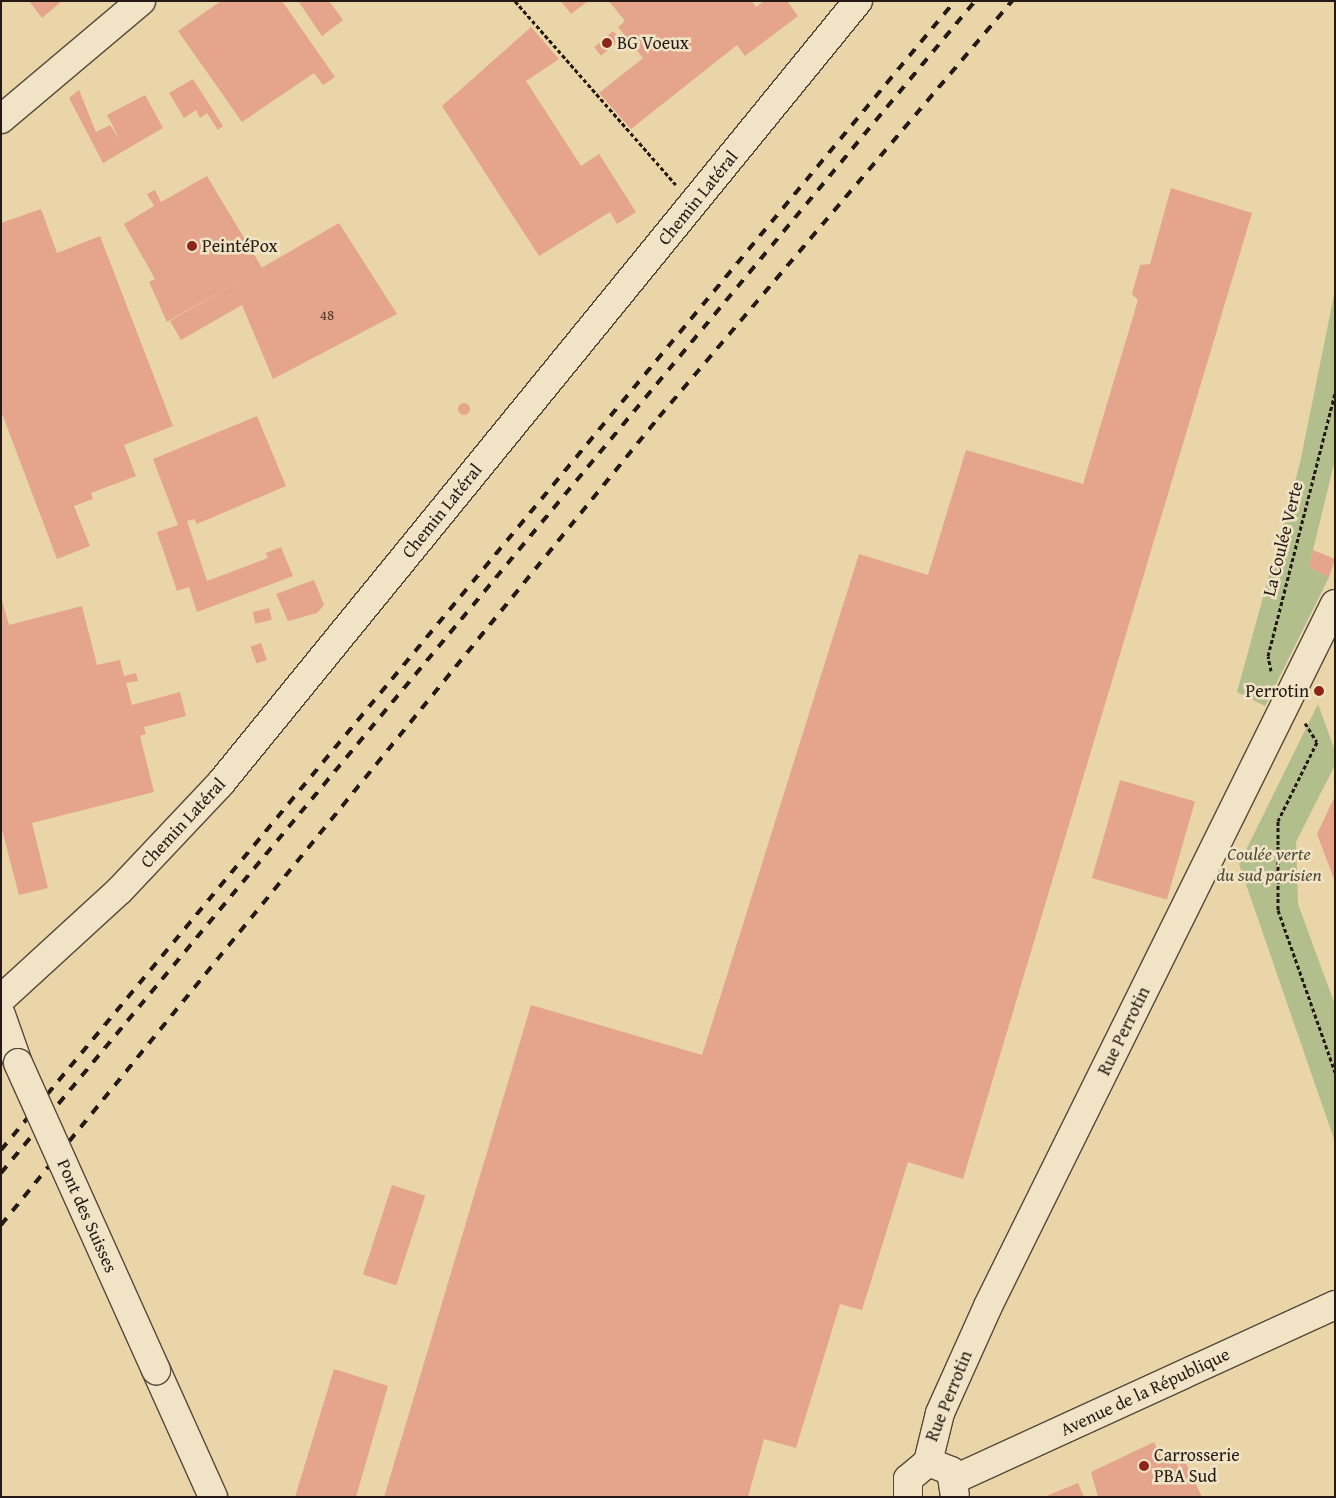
<!DOCTYPE html>
<meta charset="utf-8">
<style>
body{margin:0}
#map{position:relative;width:1336px;height:1498px;overflow:hidden;background:#e9d5a8;font-family:"Gentium Book Plus",serif}
div>[style]{position:absolute}
.green>*{inset:0;background:#b2be8b}
.building>*{inset:0;background:#e5a58c;transform-origin:0 0}
.round{border-radius:50%}
.path>*{height:3px;margin-top:-1.5px;transform-origin:0;background:repeating-linear-gradient(90deg,#241914 0 4px,transparent 0 6.5px)}
.roads{filter:drop-shadow(1px 0 #554839) drop-shadow(-1px 0 #554839) drop-shadow(0 1px #554839) drop-shadow(0 -1px #554839)}
.tertiary>*{height:28px;margin:-14px;padding:0 14px;transform-origin:14px;border-radius:14px;background:#f1e4c6}
.secondary>*{height:28px;margin:-14px;padding:0 14px;transform-origin:14px;border-radius:14px;background:#f1e4c6}
.rail>*{height:4px;margin-top:-2px;transform-origin:0;background:repeating-linear-gradient(90deg,#241914 0 9px,transparent 0 18px)}
.bridges{filter:drop-shadow(1px 0 #554839) drop-shadow(-1px 0 #554839) drop-shadow(0 1px #554839) drop-shadow(0 -1px #554839)}
.tertiary-bridge>*{height:28px;margin:-14px;padding:0 14px;transform-origin:14px;border-radius:14px;background:#f1e4c6}
.dots>*{width:14px;height:14px;translate:-50% -50%;box-sizing:border-box;border:2px solid #f1e4c6;border-radius:50%}
span{translate:-50% -50%;white-space:nowrap;text-align:center;line-height:1.15;-webkit-text-stroke:5px #f1e4c6;paint-order:stroke}
.number-label{font-size:15px;color:#543c32}
.number-label span{-webkit-text-stroke-width:0}
.poi-label{font-size:18px;color:#241914}
.left{translate:0 -50%;text-align:left}
.right{translate:-100% -50%;text-align:right}
.street-label{font-size:18px;color:#241914}
.park-label{font-size:18px;color:#4f4b38;font-style:italic}
.frame{position:absolute;inset:0;border:2px solid #241914;pointer-events:none}
</style>
<div id="map">
<div class="green">
<div style="clip-path:polygon(1335px 290px,1335px 459px,1309px 567px,1329px 577px,1265px 706px,1237px 692px,1300px 463px)"></div>
<div style="clip-path:polygon(1318px 704px,1335px 751px,1335px 765px,1296px 842px,1298px 904px,1335px 1005px,1335px 1142px,1239px 864px)"></div>
</div>
<div class="building">
<div style="clip-path:polygon(29px 1px,62px 1px,42px 18px)"></div>
<div style="clip-path:polygon(221px 1px,282px 1px,335px 77px,323px 85px,314px 73px,242px 122px,178px 31px)"></div>
<div style="clip-path:polygon(298px 1px,329px 1px,343px 20px,322px 36px)"></div>
<div style="clip-path:polygon(561px 1px,588px 1px,571px 14px)"></div>
<div style="clip-path:polygon(609px 1px,752px 1px,756px 7px,764px 1px,787px 1px,798px 16px,745px 56px,737px 45px,631px 129px,599px 93px,643px 58px,618px 27px,625px 21px)"></div>
<div style="clip-path:polygon(531px 27px,559px 59px,526px 81px,581px 166px,599px 154px,636px 212px,617px 224px,610px 212px,539px 256px,442px 106px)"></div>
<div style="left:613px;top:31px;width:11px;height:25px;rotate:49deg"></div>
<div style="clip-path:polygon(193px 79px,223px 126px,218px 130px,207px 113px,200px 118px,196px 110px,184px 118px,169px 93px)"></div>
<div style="clip-path:polygon(79px 90px,96px 132px,110px 125px,120px 140px,107px 115px,145px 95px,163px 128px,103px 163px,69px 98px)"></div>
<div style="clip-path:polygon(207px 176px,262px 268px,167px 322px,149px 282px,155px 279px,124px 224px,154px 206px,147px 194px,155px 190px,161px 202px)"></div>
<div style="clip-path:polygon(1171px 188px,1252px 213px,963px 1179px,908px 1162px,862px 1310px,840px 1304px,796px 1448px,764px 1439px,748px 1497px,384px 1497px,531px 1005px,702px 1055px,859px 554px,928px 575px,966px 450px,1083px 484px,1138px 300px,1132px 294px,1140px 265px,1150px 264px)"></div>
<div style="clip-path:polygon(41px 209px,57px 253px,100px 236px,173px 426px,124px 445px,136px 476px,91px 493px,93px 499px,74px 506px,90px 546px,57px 559px,1px 411px,1px 223px)"></div>
<div style="clip-path:polygon(339px 223px,397px 314px,273px 379px,242px 305px,181px 340px,170px 321px)"></div>
<div class="round" style="left:458px;top:403px;width:12px;height:12px"></div>
<div style="clip-path:polygon(257px 416px,286px 486px,197px 524px,194px 519px,187px 521px,207px 581px,268px 558px,266px 553px,281px 547px,293px 576px,197px 612px,189px 587px,177px 591px,157px 532px,178px 525px,153px 459px)"></div>
<div style="clip-path:polygon(1313px 550px,1335px 559px,1329px 577px,1309px 567px)"></div>
<div style="clip-path:polygon(314px 580px,324px 605px,317px 613px,288px 621px,276px 594px)"></div>
<div style="clip-path:polygon(1px 597px,9px 625px,82px 606px,97px 665px,120px 660px,124px 676px,136px 673px,138px 681px,126px 683px,132px 705px,180px 692px,186px 716px,144px 727px,146px 734px,140px 736px,154px 792px,32px 823px,48px 888px,19px 895px,1px 826px)"></div>
<div style="left:269px;top:608px;width:12px;height:17px;rotate:76deg"></div>
<div style="left:261px;top:643px;width:18px;height:11px;rotate:71deg"></div>
<div style="left:1120px;top:780px;width:78px;height:102px;rotate:16deg"></div>
<div style="clip-path:polygon(1335px 796px,1335px 882px,1317px 834px)"></div>
<div style="left:392px;top:1185px;width:35px;height:94px;rotate:18deg"></div>
<div style="clip-path:polygon(334px 1369px,388px 1386px,356px 1497px,295px 1497px)"></div>
<div style="clip-path:polygon(1154px 1442px,1163px 1461px,1181px 1453px,1202px 1497px,1098px 1497px,1091px 1472px)"></div>
<div style="clip-path:polygon(1078px 1483px,1084px 1497px,1044px 1497px)"></div>
</div>
<div class="path">
<div style="left:515px;top:1px;width:244px;rotate:48.8deg"></div>
<div style="left:1271px;top:671px;width:15px;rotate:-101deg"></div>
<div style="left:1268px;top:656px;width:271px;rotate:-75.7deg"></div>
<div style="left:1305px;top:723px;width:22px;rotate:58deg"></div>
<div style="left:1317px;top:742px;width:88px;rotate:116.3deg"></div>
<div style="left:1278px;top:821px;width:89px;rotate:90deg"></div>
<div style="left:1278px;top:910px;width:172px;rotate:70.6deg"></div>
</div>
<div class="roads">
<div class="tertiary">
<div style="left:1px;top:119px;width:183px;rotate:-40.1deg"></div>
<div style="left:1px;top:999px;width:161px;rotate:-42.5deg"></div>
<div style="left:120px;top:890px;width:146px;rotate:-46.7deg"></div>
<div style="left:220px;top:784px;width:1010px;rotate:-50.83deg"></div>
<div style="left:1px;top:1015px;width:51px;rotate:70.5deg"></div>
<div style="left:156px;top:1370px;width:139px;rotate:65.8deg"></div>
<div style="left:928px;top:1462px;width:50px;rotate:-76.2deg"></div>
<div style="left:940px;top:1413px;width:117px;rotate:-65.8deg"></div>
<div style="left:988px;top:1306px;width:783px;rotate:-63.7deg"></div>
</div>
<div class="secondary">
<div style="left:955px;top:1479px;width:418px;rotate:-24.6deg"></div>
<div style="left:908px;top:1497px;width:18px;rotate:-90deg"></div>
<div style="left:908px;top:1479px;width:26px;rotate:-40deg"></div>
<div style="left:928px;top:1462px;width:25px;rotate:21deg"></div>
<div style="left:951px;top:1471px;width:24px;rotate:81deg"></div>
</div>
</div>
<div class="rail">
<div style="left:1px;top:1150px;width:1493px;rotate:-50.3deg"></div>
<div style="left:1px;top:1173px;width:1524px;rotate:-50.27deg"></div>
<div style="left:1px;top:1225px;width:1042px;rotate:-50.84deg"></div>
<div style="left:659px;top:417px;width:546px;rotate:-49.68deg"></div>
</div>
<div class="bridges">
<div class="tertiary-bridge">
<div style="left:18px;top:1063px;width:337px;rotate:65.8deg"></div>
</div>
</div>
<div class="dots">
<div style="left:607px;top:43px;background:#8f2418"></div>
<div style="left:192px;top:246px;background:#8f2418"></div>
<div style="left:1319px;top:691px;background:#8f2418"></div>
<div style="left:1144px;top:1466px;background:#8f2418"></div>
</div>
<div class="number-label">
<span style="left:327px;top:315px">48</span>
</div>
<div class="poi-label">
<span class="left" style="left:617px;top:43px">BG Voeux</span>
<span class="left" style="left:202px;top:246px">PeintéPox</span>
<span class="right" style="left:1309px;top:691px">Perrotin</span>
<span class="left" style="left:1154px;top:1466px">Carrosserie<br>PBA Sud</span>
</div>
<div class="street-label">
<span style="left:698px;top:198px;rotate:-51deg">Chemin Latéral</span>
<span style="left:442px;top:511px;rotate:-51deg">Chemin Latéral</span>
<span style="left:1283px;top:539px;rotate:-76deg">La Coulée Verte</span>
<span style="left:183px;top:823px;rotate:-47deg">Chemin Latéral</span>
<span style="left:1124px;top:1031px;rotate:-64deg">Rue Perrotin</span>
<span style="left:87px;top:1216px;rotate:66deg">Pont des Suisses</span>
<span style="left:1145px;top:1392px;rotate:-25deg">Avenue de la République</span>
<span style="left:949px;top:1396px;rotate:-68deg">Rue Perrotin</span>
</div>
<div class="park-label">
<span style="left:1269px;top:865px">Coulée verte<br>du sud parisien</span>
</div>
<div class="frame"></div>
</div>
